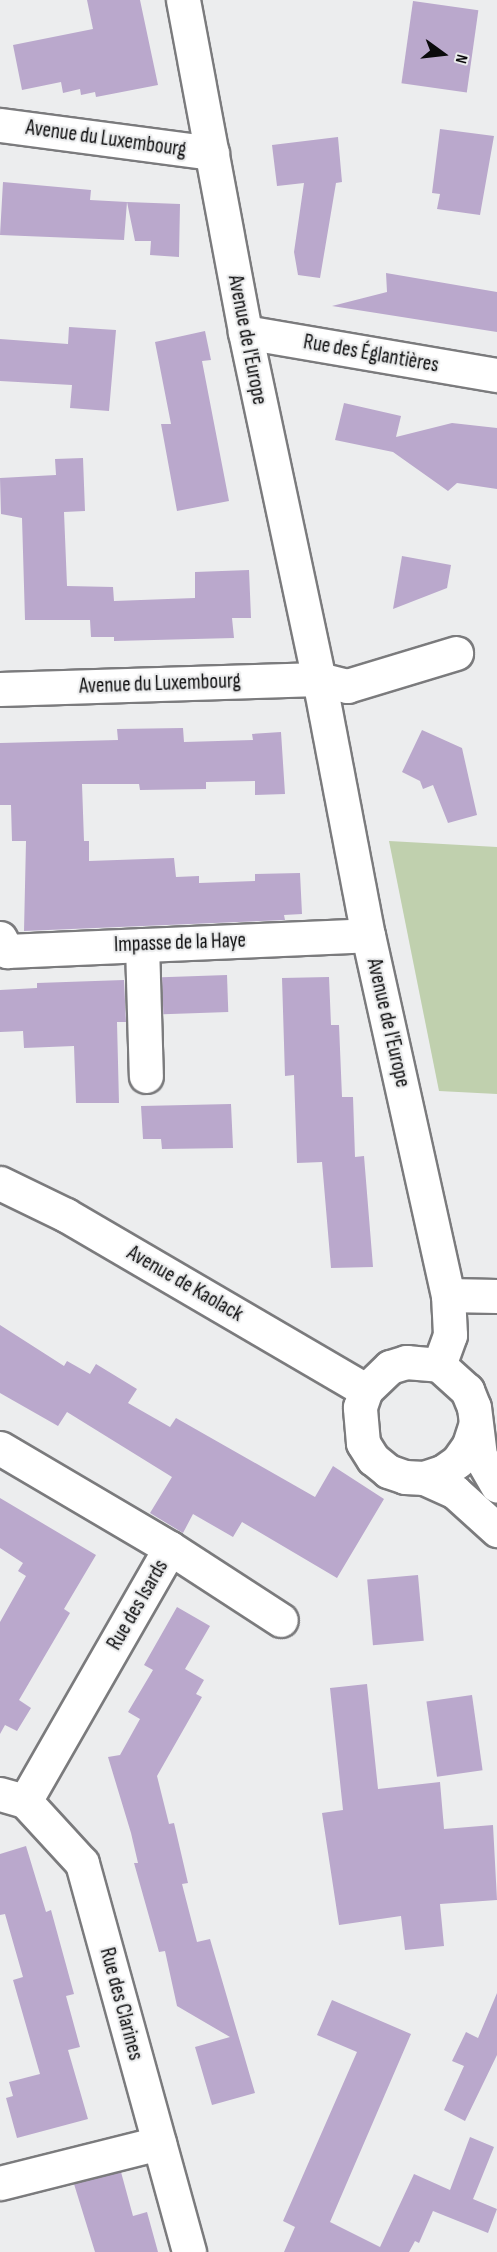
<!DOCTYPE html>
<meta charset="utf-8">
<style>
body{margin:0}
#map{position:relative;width:497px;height:2252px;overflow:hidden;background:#ecedee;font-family:"Sofia Sans Condensed",sans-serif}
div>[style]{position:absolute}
.green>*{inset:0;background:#c0d0ae}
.building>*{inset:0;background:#baa8cc;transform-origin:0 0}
.roads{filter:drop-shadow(2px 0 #7b7b7d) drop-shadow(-2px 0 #7b7b7d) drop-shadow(0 2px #7b7b7d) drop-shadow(0 -2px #7b7b7d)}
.minor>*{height:33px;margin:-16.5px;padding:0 16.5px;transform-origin:16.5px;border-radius:16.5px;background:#fff}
span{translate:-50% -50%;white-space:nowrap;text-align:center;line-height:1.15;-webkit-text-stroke:4.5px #ecedee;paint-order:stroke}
.street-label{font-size:21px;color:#0b0b0c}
.north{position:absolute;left:413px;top:24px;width:60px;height:60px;-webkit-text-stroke:4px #ecedee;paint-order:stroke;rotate:105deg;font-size:16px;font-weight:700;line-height:24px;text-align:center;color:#0b0b0c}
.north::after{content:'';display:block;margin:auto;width:21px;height:27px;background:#0b0b0c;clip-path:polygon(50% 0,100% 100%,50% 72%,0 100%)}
</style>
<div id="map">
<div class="green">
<div style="clip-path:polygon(389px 841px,497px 847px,497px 1094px,439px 1091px)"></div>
</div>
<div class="building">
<div style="clip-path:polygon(87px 0,140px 0,158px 85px,96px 97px,95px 92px,81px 95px,80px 89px,63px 93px,61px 82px,22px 90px,13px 45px,93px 29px)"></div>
<div style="left:413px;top:1px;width:66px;height:83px;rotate:8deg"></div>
<div style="clip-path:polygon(440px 129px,494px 136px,480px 215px,437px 209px,440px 194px,432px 193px)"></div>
<div style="clip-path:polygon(338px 137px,342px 182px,336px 183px,320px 278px,298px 275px,294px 252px,304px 183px,277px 186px,272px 145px)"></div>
<div style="clip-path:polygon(3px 182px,91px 190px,90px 200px,127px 202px,124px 240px,0 235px)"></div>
<div style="clip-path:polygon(127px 202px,180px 204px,179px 257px,150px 255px,151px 241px,135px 241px)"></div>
<div style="clip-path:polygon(386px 273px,497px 292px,497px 332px,332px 306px,387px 292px)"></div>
<div style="clip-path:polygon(69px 327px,116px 330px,109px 411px,70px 408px,72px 385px,0 381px,0 339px,68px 344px)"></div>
<div style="clip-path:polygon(205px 331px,211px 360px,202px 361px,229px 501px,177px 511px,161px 424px,171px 424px,155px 342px)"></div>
<div style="clip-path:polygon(344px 403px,401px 416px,396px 437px,452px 423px,497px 428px,497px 489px,457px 483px,448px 491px,393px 452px,335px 440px)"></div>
<div style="clip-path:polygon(83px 458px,85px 511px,64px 512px,67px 586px,113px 587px,114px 601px,195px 598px,195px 572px,249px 570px,251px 618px,232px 618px,234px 638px,114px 641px,114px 637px,91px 637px,90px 620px,25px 620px,22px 518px,1px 514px,0 478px,56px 475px,55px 459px)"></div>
<div style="clip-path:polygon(402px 556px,451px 565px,447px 588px,393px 609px)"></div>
<div style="clip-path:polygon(183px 728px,184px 742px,253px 740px,252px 734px,281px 732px,285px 794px,255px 795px,255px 781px,206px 782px,206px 789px,140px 790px,139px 784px,82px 784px,84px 841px,89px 841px,89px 861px,174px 858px,176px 877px,199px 876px,199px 883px,255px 881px,255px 874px,300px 873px,302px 914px,284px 915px,285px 920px,24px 931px,26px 841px,12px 841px,11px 805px,0 805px,0 743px,118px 740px,117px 729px)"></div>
<div style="clip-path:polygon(422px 730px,462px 748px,477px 815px,448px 823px,433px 785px,423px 789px,420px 781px,402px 772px)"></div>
<div style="left:227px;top:975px;width:37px;height:65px;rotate:88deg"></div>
<div style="clip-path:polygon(329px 977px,331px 1025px,339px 1025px,342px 1097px,353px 1097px,355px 1157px,364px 1156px,373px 1267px,331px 1268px,322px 1162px,297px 1163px,294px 1075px,285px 1076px,282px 978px)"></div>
<div style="clip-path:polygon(124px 980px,126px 1022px,117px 1022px,119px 1103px,76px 1103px,74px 1046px,24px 1048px,23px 1031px,0 1032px,0 990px,37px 988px,37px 983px)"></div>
<div style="clip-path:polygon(231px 1104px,233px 1148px,162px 1149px,161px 1139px,143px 1139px,141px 1106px)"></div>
<div style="clip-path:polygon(0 1325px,64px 1366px,67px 1361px,90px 1374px,96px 1364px,137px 1389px,128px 1403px,170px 1427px,176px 1418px,315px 1497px,333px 1466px,384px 1499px,337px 1578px,242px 1522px,233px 1537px,193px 1514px,183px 1533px,150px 1513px,172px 1477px,67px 1412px,58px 1426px,0 1393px)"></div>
<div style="clip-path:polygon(0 1498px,96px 1555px,64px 1609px,70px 1613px,19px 1700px,31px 1708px,17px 1731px,5px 1725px,0 1734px,0 1622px,26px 1576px,18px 1571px,23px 1563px,0 1548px)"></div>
<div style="left:418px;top:1575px;width:66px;height:51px;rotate:85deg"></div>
<div style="clip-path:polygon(177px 1607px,210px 1626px,185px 1669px,204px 1680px,196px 1694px,202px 1697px,157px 1776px,169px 1824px,174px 1823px,188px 1883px,182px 1884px,197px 1942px,210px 1939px,255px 2093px,212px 2105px,195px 2047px,230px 2037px,177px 2006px,165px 1951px,159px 1952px,134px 1863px,138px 1863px,131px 1833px,108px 1757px,120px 1755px,140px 1719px,128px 1712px,153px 1670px,144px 1665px)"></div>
<div style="clip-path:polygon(367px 1684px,378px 1789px,440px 1782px,444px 1829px,493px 1825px,497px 1900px,440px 1904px,444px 1946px,405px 1950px,401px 1916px,339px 1925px,322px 1813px,343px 1810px,330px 1688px)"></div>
<div style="left:472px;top:1695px;width:76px;height:46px;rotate:82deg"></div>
<div style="clip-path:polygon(26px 1846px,46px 1912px,51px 1910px,74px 1994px,66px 1996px,80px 2047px,68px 2050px,88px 2119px,17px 2138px,6px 2098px,13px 2096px,9px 2082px,40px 2074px,13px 1980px,23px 1977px,5px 1914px,0 1915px,0 1854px)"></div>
<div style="clip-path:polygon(497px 1993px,497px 2055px,465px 2121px,444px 2110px,464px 2066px,452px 2061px,466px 2032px,478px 2038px)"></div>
<div style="clip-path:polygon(332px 2000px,411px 2034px,330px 2222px,380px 2247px,414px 2174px,450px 2190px,470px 2137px,494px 2147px,473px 2199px,497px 2209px,488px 2233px,433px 2211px,419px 2243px,415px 2241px,409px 2252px,284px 2252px,295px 2227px,283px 2221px,357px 2052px,317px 2035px)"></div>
<div style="clip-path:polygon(121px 2172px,133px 2216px,147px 2212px,158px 2252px,95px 2252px,74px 2184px)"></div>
</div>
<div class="roads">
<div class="minor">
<div style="left:183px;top:0;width:338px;rotate:79.4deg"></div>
<div style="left:245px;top:332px;width:355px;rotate:78deg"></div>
<div style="left:319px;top:679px;width:261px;rotate:79.2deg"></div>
<div style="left:368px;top:935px;width:369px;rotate:77.5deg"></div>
<div style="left:448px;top:1295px;width:40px;rotate:87.1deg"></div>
<div style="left:450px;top:1335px;width:32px;rotate:110deg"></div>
<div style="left:0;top:125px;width:214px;rotate:7.5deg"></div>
<div style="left:245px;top:332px;width:256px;rotate:9.7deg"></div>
<div style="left:0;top:689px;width:319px;rotate:-1.8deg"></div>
<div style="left:319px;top:679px;width:29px;rotate:14deg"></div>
<div style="left:347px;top:686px;width:114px;rotate:-16.8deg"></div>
<div style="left:0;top:938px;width:15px;rotate:62deg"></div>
<div style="left:7px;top:951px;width:361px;rotate:-2.5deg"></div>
<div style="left:142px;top:945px;width:131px;rotate:88.3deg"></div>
<div style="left:0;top:1183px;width:73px;rotate:25.9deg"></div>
<div style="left:66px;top:1215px;width:347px;rotate:30.3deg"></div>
<div style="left:448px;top:1295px;width:49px;rotate:1.2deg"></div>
<div style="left:475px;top:1426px;width:20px;rotate:108deg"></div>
<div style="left:469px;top:1445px;width:19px;rotate:125deg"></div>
<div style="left:458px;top:1461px;width:19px;rotate:145deg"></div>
<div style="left:442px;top:1472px;width:19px;rotate:162deg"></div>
<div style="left:424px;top:1478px;width:19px;rotate:-177deg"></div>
<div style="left:405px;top:1477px;width:18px;rotate:-161deg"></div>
<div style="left:388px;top:1471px;width:19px;rotate:-141deg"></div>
<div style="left:373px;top:1459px;width:19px;rotate:-122deg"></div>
<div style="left:363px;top:1443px;width:36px;rotate:-95deg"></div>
<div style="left:360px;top:1407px;width:18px;rotate:-71deg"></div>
<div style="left:366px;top:1390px;width:33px;rotate:-44deg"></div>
<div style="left:390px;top:1367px;width:17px;rotate:-17deg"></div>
<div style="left:406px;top:1362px;width:33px;rotate:5deg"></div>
<div style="left:439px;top:1365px;width:38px;rotate:42deg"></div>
<div style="left:467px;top:1390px;width:18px;rotate:68deg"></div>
<div style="left:474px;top:1407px;width:49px;rotate:83deg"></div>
<div style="left:480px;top:1456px;width:34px;rotate:60deg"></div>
<div style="left:0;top:1448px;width:197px;rotate:30.5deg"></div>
<div style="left:170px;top:1548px;width:292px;rotate:119.8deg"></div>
<div style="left:424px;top:1478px;width:34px;rotate:24deg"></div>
<div style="left:455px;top:1492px;width:57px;rotate:42.1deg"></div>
<div style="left:170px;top:1548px;width:132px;rotate:33deg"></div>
<div style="left:0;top:1794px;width:26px;rotate:16deg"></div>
<div style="left:25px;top:1801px;width:84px;rotate:47.4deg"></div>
<div style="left:82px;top:1863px;width:403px;rotate:74.6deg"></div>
<div style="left:0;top:2183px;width:164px;rotate:-14.1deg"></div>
</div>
</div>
<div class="street-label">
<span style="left:106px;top:139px;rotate:8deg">Avenue du Luxembourg</span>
<span style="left:247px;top:340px;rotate:79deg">Avenue de l'Europe</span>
<span style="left:371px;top:354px;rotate:10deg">Rue des Églantières</span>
<span style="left:160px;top:684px;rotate:-2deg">Avenue du Luxembourg</span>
<span style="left:180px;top:943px;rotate:-2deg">Impasse de la Haye</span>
<span style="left:388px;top:1023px;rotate:77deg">Avenue de l'Europe</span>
<span style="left:185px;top:1284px;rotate:30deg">Avenue de Kaolack</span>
<span style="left:138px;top:1605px;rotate:-60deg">Rue des Isards</span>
<span style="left:121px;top:2004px;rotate:75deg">Rue des Clarines</span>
</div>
<div class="north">N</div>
</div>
